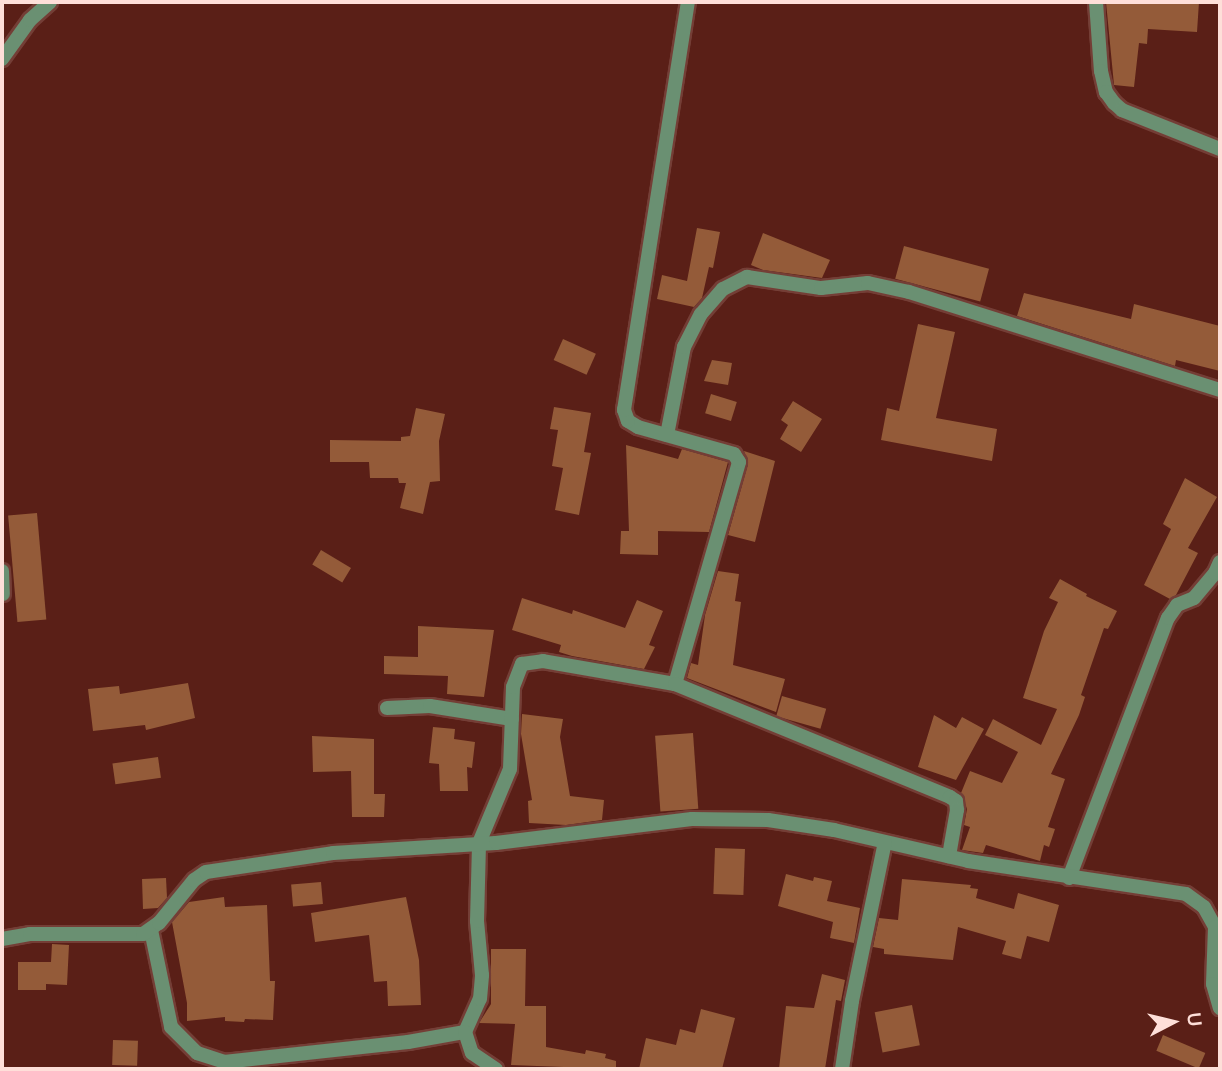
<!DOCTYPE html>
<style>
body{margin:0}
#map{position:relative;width:1222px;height:1071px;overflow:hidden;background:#5a1f17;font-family:"Nunito Sans",sans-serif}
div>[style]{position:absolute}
.building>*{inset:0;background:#945b39;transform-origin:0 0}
.roads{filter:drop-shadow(2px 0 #743e36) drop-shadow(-2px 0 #743e36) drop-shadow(0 2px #743e36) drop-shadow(0 -2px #743e36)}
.street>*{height:14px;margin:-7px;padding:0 7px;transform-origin:7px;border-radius:7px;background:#6a9072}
span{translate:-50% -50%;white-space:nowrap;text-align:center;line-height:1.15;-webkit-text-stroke:6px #5a1f17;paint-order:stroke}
.frame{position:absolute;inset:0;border:4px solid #fedfd9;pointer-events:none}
.north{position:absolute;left:1138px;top:987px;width:70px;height:70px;-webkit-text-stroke:5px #5a1f17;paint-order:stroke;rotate:83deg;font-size:19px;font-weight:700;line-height:28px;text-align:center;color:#fedfd9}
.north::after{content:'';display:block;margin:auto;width:24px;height:32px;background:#fedfd9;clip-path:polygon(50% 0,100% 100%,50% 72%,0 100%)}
</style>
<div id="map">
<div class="building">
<div style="clip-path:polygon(1106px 2px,1199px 2px,1197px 32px,1148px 29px,1147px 44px,1139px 43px,1134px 87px,1114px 85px)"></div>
<div style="clip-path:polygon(697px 228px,720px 232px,713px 268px,709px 267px,702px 298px,694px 307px,657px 299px,662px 275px,687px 281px)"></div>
<div style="clip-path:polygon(763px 233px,830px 260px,822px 278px,763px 270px,751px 265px)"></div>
<div style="left:904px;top:246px;width:88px;height:34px;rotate:15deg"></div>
<div style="clip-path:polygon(1024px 293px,1131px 319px,1134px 304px,1220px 326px,1220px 371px,1176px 360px,1175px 366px,1017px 316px)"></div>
<div style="clip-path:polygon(918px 324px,955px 332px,936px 418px,997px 429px,992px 461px,881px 440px,887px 408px,899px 411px)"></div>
<div style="left:563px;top:339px;width:36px;height:23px;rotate:24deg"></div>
<div style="clip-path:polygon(712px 360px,732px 363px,728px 385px,704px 381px)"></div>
<div style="left:711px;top:394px;width:27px;height:20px;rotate:17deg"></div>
<div style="clip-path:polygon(793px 401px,822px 419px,801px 452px,780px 439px,788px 425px,781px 420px)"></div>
<div style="clip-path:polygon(554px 407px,591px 413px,584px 452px,591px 453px,579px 515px,555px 510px,563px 468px,552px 466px,558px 430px,550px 429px)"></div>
<div style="clip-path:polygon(416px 408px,445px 414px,439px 441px,440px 481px,430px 482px,423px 514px,400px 508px,406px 483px,399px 483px,398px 478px,370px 478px,369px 462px,330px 462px,330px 440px,401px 441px,401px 437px,410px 436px)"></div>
<div style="clip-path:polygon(626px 445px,678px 459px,682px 449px,728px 462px,709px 532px,658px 531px,658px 555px,620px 554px,621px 531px,629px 531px)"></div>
<div style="clip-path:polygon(744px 451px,775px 461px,755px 542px,728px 535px,748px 464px)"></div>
<div style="clip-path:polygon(1185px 478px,1217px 497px,1188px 548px,1198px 553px,1176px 595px,1170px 599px,1144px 585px,1171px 529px,1163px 524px)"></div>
<div style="left:37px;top:513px;width:107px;height:29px;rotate:85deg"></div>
<div style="left:321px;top:550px;width:35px;height:17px;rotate:31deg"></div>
<div style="clip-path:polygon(718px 571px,739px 574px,735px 601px,741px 602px,733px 665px,785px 679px,776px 712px,687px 678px,691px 663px,698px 665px,705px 615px)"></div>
<div style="clip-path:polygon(1060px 579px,1087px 594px,1086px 596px,1117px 611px,1108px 629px,1104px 628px,1081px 695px,1085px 697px,1079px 715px,1051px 774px,1065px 779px,1048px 827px,1055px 829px,1049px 847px,1044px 845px,1040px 861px,986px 845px,983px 853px,962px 850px,970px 827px,964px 825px,967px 809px,961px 793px,970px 771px,1002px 783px,1018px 752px,985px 735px,993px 719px,1041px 745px,1057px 709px,1023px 698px,1044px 631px,1058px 602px,1049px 598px)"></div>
<div style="clip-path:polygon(522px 598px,572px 614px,573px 610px,625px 628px,637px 600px,663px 611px,649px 645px,655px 647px,644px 669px,572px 656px,559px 652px,561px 645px,512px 630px)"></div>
<div style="clip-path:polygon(418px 626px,494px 630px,484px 697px,447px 694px,448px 676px,384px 674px,384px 656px,418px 657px)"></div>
<div style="clip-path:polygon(188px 683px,195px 718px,146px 730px,145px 725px,93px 731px,88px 689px,119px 686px,120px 694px)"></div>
<div style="left:782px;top:696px;width:46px;height:21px;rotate:16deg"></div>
<div style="clip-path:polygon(522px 714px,563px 719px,560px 737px,570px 796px,604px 800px,602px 820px,566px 825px,529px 823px,528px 801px,532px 800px,521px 734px)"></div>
<div style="clip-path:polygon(934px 715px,956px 728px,962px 717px,984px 729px,956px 780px,918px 767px)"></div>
<div style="clip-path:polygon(433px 727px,455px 729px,454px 739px,475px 742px,472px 768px,467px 767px,468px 791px,440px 791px,439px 764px,429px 763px)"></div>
<div style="left:693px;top:733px;width:76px;height:38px;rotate:86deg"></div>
<div style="clip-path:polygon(312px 736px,374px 739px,374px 794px,385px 794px,384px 817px,352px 817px,351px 771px,313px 772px)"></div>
<div style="left:158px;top:757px;width:21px;height:46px;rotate:82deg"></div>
<div style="left:715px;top:848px;width:30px;height:46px;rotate:2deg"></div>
<div style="clip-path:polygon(786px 874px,813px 881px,814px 877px,832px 881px,827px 901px,860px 908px,854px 943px,830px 938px,833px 922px,778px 906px)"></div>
<div style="clip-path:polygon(166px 878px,167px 898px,158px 908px,143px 909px,142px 879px)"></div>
<div style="clip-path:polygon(902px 879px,971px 885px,970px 888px,978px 889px,976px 898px,1014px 909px,1018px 893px,1059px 905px,1049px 942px,1027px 936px,1021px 959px,1002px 954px,1006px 941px,958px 927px,953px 960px,884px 954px,884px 949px,873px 947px,879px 918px,898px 920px)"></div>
<div style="left:321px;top:882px;width:22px;height:30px;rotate:85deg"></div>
<div style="clip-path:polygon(224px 897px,225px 907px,267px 905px,270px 981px,275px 981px,273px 1020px,245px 1019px,244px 1022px,225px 1021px,225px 1017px,187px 1021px,187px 1003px,172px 922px,189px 902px)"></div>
<div style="clip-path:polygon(406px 897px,419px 960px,421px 1005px,388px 1006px,387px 981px,374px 982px,369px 935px,315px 942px,311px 913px)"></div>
<div style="clip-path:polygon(52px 944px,69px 945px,67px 985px,46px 984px,46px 990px,18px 990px,18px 962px,51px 962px)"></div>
<div style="clip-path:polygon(491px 949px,526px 949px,525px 1006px,546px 1006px,546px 1047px,585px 1054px,586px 1050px,606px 1054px,605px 1058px,616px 1061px,616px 1069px,511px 1065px,515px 1024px,479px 1023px,491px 1004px)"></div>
<div style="clip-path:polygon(822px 974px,845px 980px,841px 1001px,836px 1000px,825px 1069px,779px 1069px,786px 1006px,814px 1008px)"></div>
<div style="left:912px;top:1005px;width:41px;height:38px;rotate:79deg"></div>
<div style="clip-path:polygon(701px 1009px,735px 1018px,722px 1069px,639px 1069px,646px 1038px,676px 1045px,680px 1029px,695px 1033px)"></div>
<div style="left:1163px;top:1035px;width:46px;height:17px;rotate:23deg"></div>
<div style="left:113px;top:1040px;width:25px;height:25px;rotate:2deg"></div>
</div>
<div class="roads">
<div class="street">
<div style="left:1096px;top:2px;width:69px;rotate:85.9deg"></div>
<div style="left:1101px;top:71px;width:22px;rotate:77deg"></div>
<div style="left:1106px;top:92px;width:14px;rotate:54deg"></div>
<div style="left:1114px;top:103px;width:11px;rotate:41deg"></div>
<div style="left:1122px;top:110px;width:105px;rotate:21.7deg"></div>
<div style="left:2px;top:59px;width:48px;rotate:-54.3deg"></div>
<div style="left:30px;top:20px;width:27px;rotate:-42deg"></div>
<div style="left:667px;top:435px;width:90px;rotate:-79.1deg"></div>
<div style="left:684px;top:347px;width:37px;rotate:-63deg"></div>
<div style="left:701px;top:314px;width:33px;rotate:-49deg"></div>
<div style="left:723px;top:289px;width:27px;rotate:-27deg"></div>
<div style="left:747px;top:277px;width:75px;rotate:8.5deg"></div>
<div style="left:821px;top:288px;width:47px;rotate:-6.1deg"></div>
<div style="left:868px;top:283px;width:42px;rotate:12.4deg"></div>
<div style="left:909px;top:292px;width:326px;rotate:17.5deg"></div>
<div style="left:2px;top:571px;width:23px;rotate:88deg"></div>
<div style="left:675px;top:684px;width:231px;rotate:-73.9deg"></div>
<div style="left:739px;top:462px;width:9px;rotate:-122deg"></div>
<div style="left:734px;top:454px;width:100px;rotate:-164.3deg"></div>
<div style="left:638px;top:427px;width:12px;rotate:-149deg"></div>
<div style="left:628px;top:421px;width:12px;rotate:-110deg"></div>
<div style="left:624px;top:410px;width:413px;rotate:-81.1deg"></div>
<div style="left:387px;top:708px;width:43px;rotate:-2.7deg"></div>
<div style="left:430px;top:706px;width:83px;rotate:9deg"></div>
<div style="left:1069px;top:878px;width:278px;rotate:-69.2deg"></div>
<div style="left:1168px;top:618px;width:16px;rotate:-55deg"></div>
<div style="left:1177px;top:605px;width:18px;rotate:-22deg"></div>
<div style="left:1194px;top:598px;width:33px;rotate:-50deg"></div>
<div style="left:1215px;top:573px;width:12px;rotate:-66deg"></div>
<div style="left:151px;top:930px;width:99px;rotate:78.3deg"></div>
<div style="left:171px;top:1027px;width:37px;rotate:45deg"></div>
<div style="left:197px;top:1053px;width:28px;rotate:18deg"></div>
<div style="left:224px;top:1062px;width:185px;rotate:-6.2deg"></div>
<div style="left:408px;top:1042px;width:58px;rotate:-10deg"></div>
<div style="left:465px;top:1032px;width:36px;rotate:-66deg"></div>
<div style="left:480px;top:999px;width:24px;rotate:-85deg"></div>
<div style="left:482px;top:975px;width:54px;rotate:-95.3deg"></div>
<div style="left:477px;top:921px;width:78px;rotate:-88.5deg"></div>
<div style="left:479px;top:843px;width:80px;rotate:-67.3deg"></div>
<div style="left:510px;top:769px;width:82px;rotate:-87.9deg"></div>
<div style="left:513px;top:687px;width:25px;rotate:-69deg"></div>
<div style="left:522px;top:664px;width:21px;rotate:-8deg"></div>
<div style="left:543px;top:661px;width:134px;rotate:9.9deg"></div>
<div style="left:675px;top:684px;width:297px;rotate:22.3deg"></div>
<div style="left:950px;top:797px;width:7px;rotate:34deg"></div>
<div style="left:956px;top:801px;width:9px;rotate:84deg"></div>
<div style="left:957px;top:810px;width:47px;rotate:99.9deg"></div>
<div style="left:2px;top:939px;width:28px;rotate:-10deg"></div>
<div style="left:30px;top:934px;width:113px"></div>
<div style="left:143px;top:934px;width:19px;rotate:-35deg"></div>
<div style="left:159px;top:923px;width:55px;rotate:-50.9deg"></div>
<div style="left:194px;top:880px;width:14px;rotate:-34deg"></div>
<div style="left:206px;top:872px;width:128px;rotate:-8.5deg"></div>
<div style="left:333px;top:853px;width:163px;rotate:-3.5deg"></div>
<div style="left:496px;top:843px;width:197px;rotate:-7deg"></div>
<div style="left:692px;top:819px;width:76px;rotate:0.8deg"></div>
<div style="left:768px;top:820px;width:67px;rotate:8.6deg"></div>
<div style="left:834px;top:830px;width:138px;rotate:13deg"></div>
<div style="left:968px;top:861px;width:220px;rotate:8.6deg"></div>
<div style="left:1186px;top:894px;width:22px;rotate:36deg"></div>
<div style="left:1204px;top:907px;width:23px;rotate:61deg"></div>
<div style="left:1215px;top:927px;width:57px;rotate:92deg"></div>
<div style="left:1213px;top:984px;width:25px;rotate:74deg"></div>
<div style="left:465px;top:1032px;width:22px;rotate:72deg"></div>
<div style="left:472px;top:1053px;width:29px;rotate:34deg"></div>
<div style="left:842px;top:1069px;width:69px;rotate:-81.6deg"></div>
<div style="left:852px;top:1001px;width:162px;rotate:-78.3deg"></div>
</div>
</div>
<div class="frame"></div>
<div class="north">U</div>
</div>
